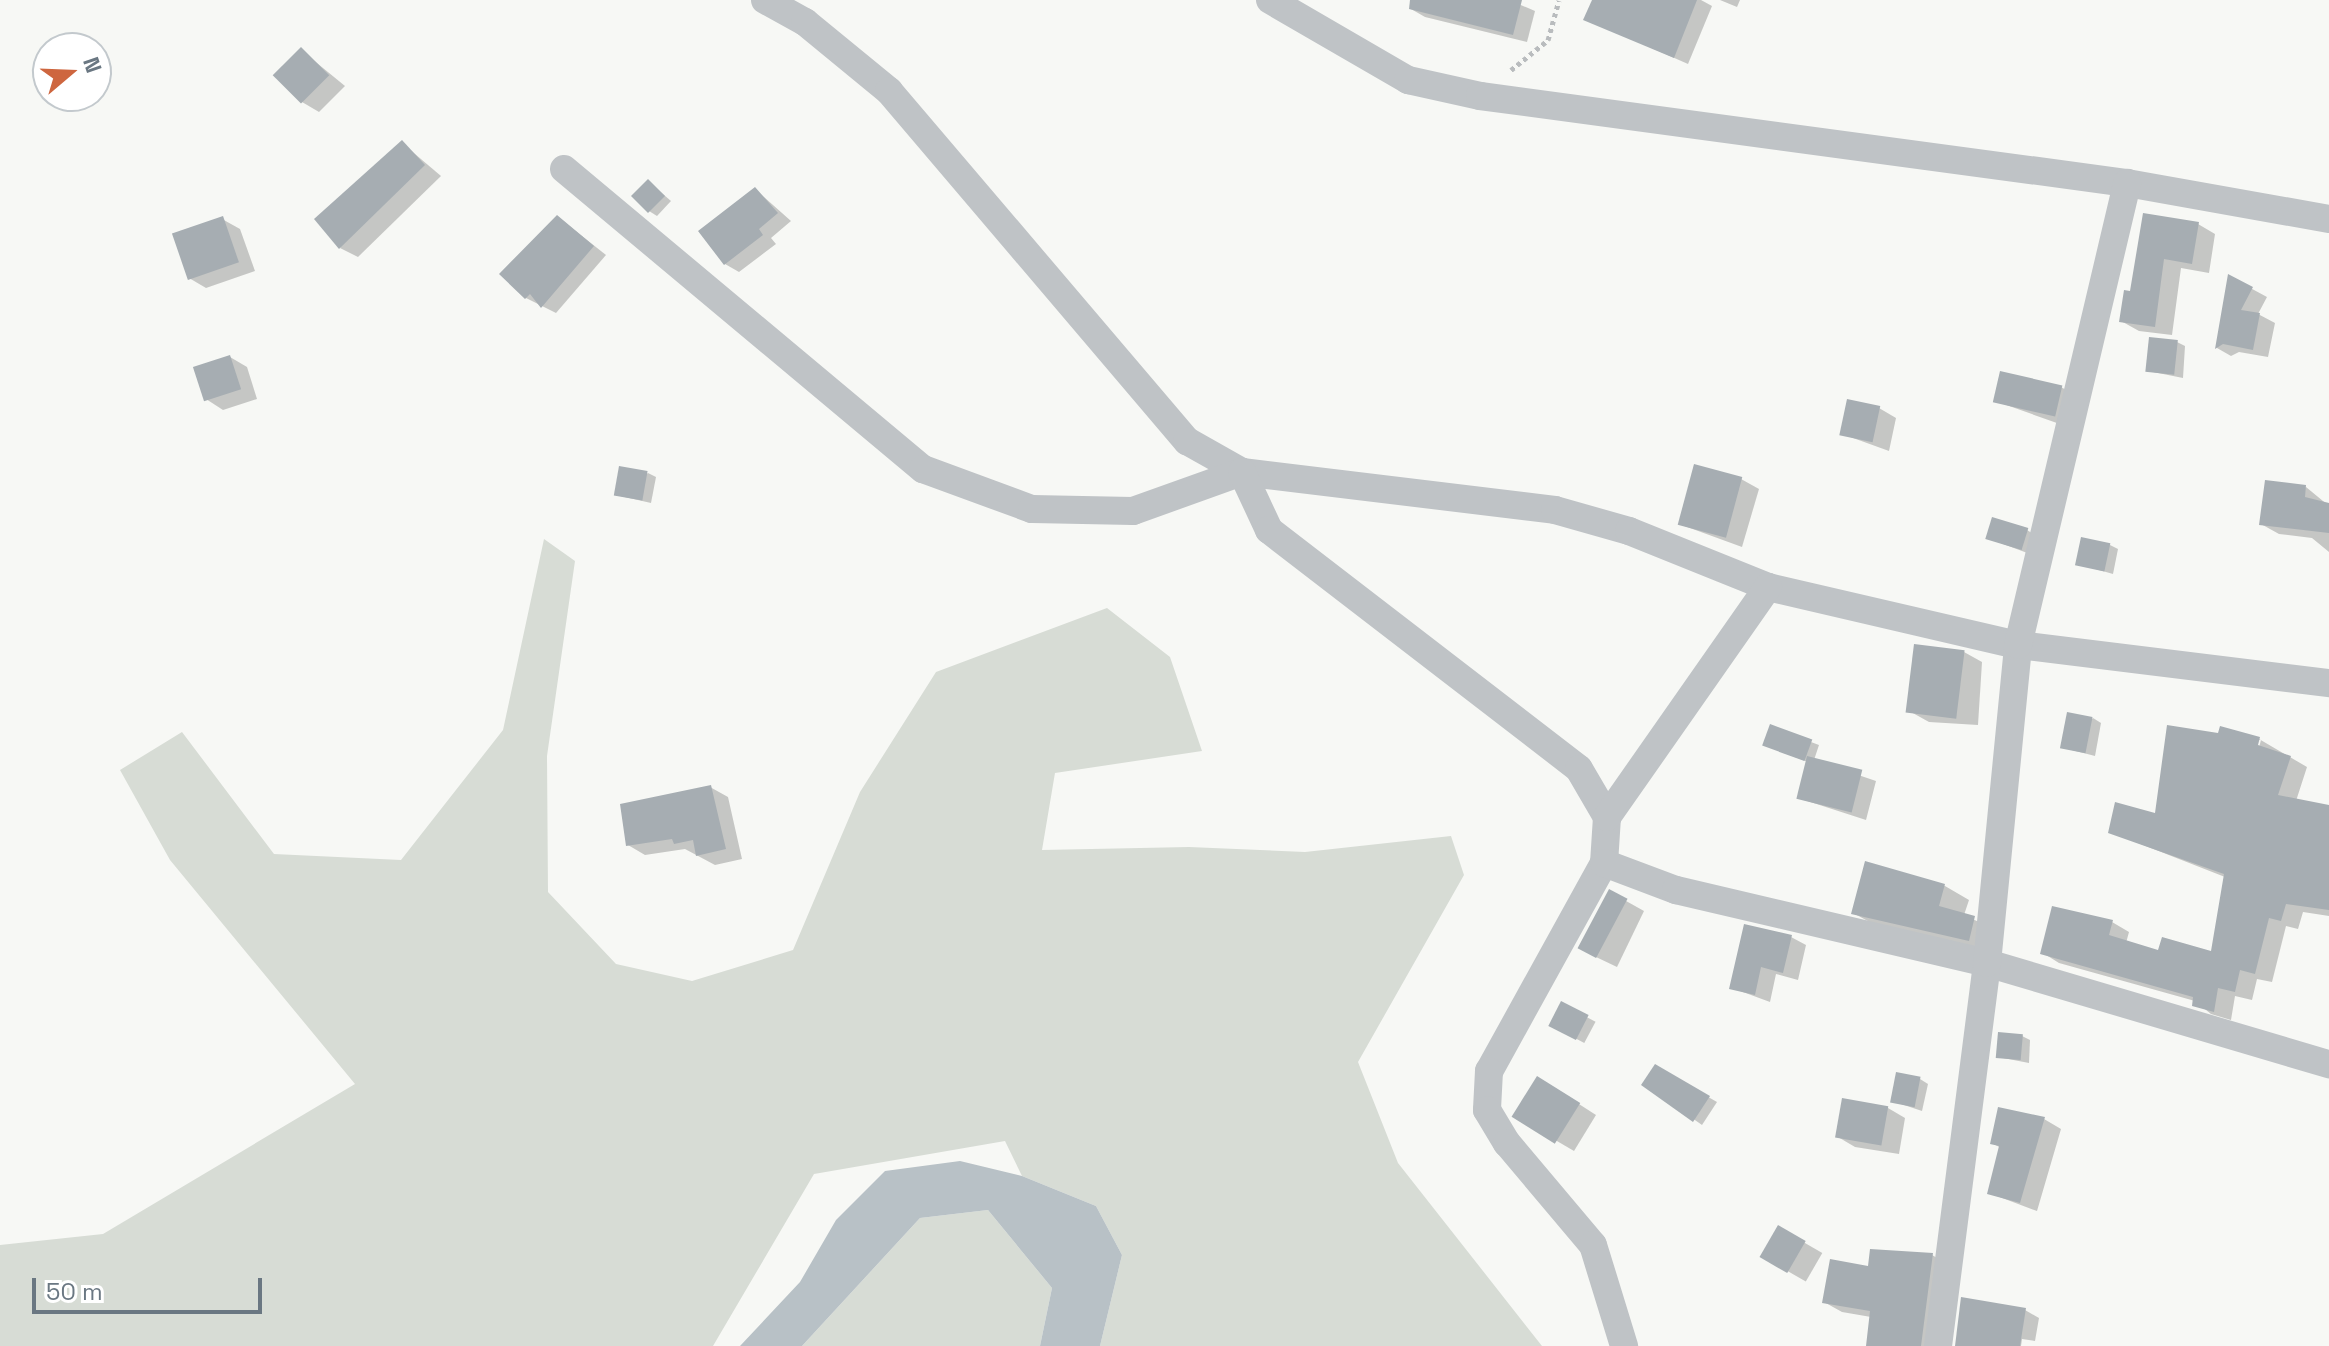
<!DOCTYPE html>
<style>
body{margin:0}
#map{position:relative;width:2329px;height:1346px;overflow:hidden;background:#f7f8f5;font-family:"Space Grotesk",sans-serif}
div>[style]{position:absolute}
.green>*{inset:0;background:#d7dcd5}
.water>*{inset:0;background:#b8c1c6}
.shadow>*{inset:0;background:#0003;transform-origin:0 0}
.building>*{inset:0;background:#a6adb2;transform-origin:0 0}
.path>*{height:5px;margin-top:-2.5px;transform-origin:0;background:repeating-linear-gradient(90deg,#b9bcbe 0 4px,transparent 0 8px)}
.minor>*{height:28px;margin:-14px;padding:0 14px;transform-origin:14px;border-radius:14px;background:#bfc3c6}
span{translate:-50% -50%;white-space:nowrap;text-align:center;line-height:1.15;-webkit-text-stroke:8px #fff;paint-order:stroke}
.north{position:absolute;left:32px;top:32px;width:80px;height:80px;box-sizing:border-box;background:#fff;border:2px solid #c3c9cd;border-radius:50%;rotate:71deg;font-size:22px;font-weight:700;line-height:32px;text-align:center;color:#6a7782}
.north::after{content:'';display:block;margin:auto;width:28px;height:36px;background:#ce663f;clip-path:polygon(50% 0,100% 100%,50% 72%,0 100%)}
.scale{position:absolute;left:32px;top:1278px;width:230px;height:36px;box-sizing:border-box;border:4px solid #6a7782;border-top:0;padding-left:10px;font-size:24px;line-height:28px;white-space:nowrap;color:#6a7782;-webkit-text-stroke:6px #fff;paint-order:stroke}
</style>
<div id="map">
<div class="green">
<div style="clip-path:polygon(544px 539px,575px 561px,547px 756px,548px 892px,616px 964px,692px 981px,793px 950px,860px 792px,936px 672px,1107px 608px,1170px 657px,1202px 751px,1055px 773px,1042px 850px,1189px 847px,1305px 852px,1451px 836px,1464px 875px,1358px 1062px,1398px 1163px,1542px 1346px,1100px 1346px,1122px 1255px,1096px 1206px,1022px 1176px,1005px 1141px,814px 1174px,713px 1346px,0 1346px,0 1245px,103px 1234px,355px 1084px,170px 860px,120px 770px,182px 732px,274px 854px,401px 860px,503px 730px)"></div>
<div style="clip-path:polygon(988px 1210px,1052px 1288px,1040px 1346px,802px 1346px,920px 1218px)"></div>
</div>
<div class="water">
<div style="clip-path:polygon(960px 1161px,1022px 1176px,1096px 1206px,1122px 1255px,1100px 1346px,1040px 1346px,1052px 1288px,988px 1210px,920px 1218px,802px 1346px,740px 1346px,800px 1282px,836px 1220px,885px 1171px)"></div>
</div>
<div class="shadow">
<div style="clip-path:polygon(1414px 0,1509px 0,1535px 11px,1527px 42px,1425px 17px,1411px 9px)"></div>
<div style="clip-path:polygon(1593px 0,1701px 0,1712px 6px,1688px 64px,1586px 19px)"></div>
<div style="clip-path:polygon(1720px 0,1740px 0,1737px 7px)"></div>
<div style="clip-path:polygon(301px 50px,345px 86px,319px 112px,302px 102px)"></div>
<div style="clip-path:polygon(402px 143px,441px 176px,358px 257px,340px 248px)"></div>
<div style="clip-path:polygon(649px 182px,671px 201px,657px 216px,649px 211px)"></div>
<div style="clip-path:polygon(756px 190px,791px 221px,771px 238px,776px 244px,739px 272px,725px 264px)"></div>
<div style="clip-path:polygon(2145px 215px,2198px 224px,2215px 234px,2209px 273px,2181px 268px,2172px 335px,2139px 331px,2121px 321px,2132px 293px)"></div>
<div style="clip-path:polygon(558px 217px,606px 255px,556px 313px,526px 298px,502px 274px)"></div>
<div style="clip-path:polygon(222px 219px,240px 229px,255px 271px,206px 288px,189px 278px)"></div>
<div style="clip-path:polygon(2230px 277px,2267px 297px,2258px 314px,2275px 323px,2268px 357px,2239px 352px,2231px 356px,2217px 348px)"></div>
<div style="clip-path:polygon(2177px 342px,2185px 346px,2183px 378px,2148px 371px)"></div>
<div style="clip-path:polygon(230px 357px,247px 367px,257px 399px,223px 410px,206px 399px)"></div>
<div style="clip-path:polygon(2061px 387px,2078px 397px,2071px 428px,1995px 401px)"></div>
<div style="clip-path:polygon(1879px 408px,1896px 418px,1889px 451px,1842px 434px)"></div>
<div style="clip-path:polygon(648px 473px,656px 477px,651px 503px,616px 495px)"></div>
<div style="clip-path:polygon(1741px 479px,1759px 489px,1742px 547px,1679px 524px)"></div>
<div style="clip-path:polygon(2306px 487px,2329px 506px,2329px 552px,2312px 538px,2279px 534px,2261px 524px)"></div>
<div style="clip-path:polygon(2027px 530px,2035px 535px,2030px 554px,1987px 538px)"></div>
<div style="clip-path:polygon(2110px 545px,2118px 549px,2113px 574px,2078px 564px)"></div>
<div style="clip-path:polygon(1964px 652px,1982px 662px,1978px 725px,1929px 722px,1911px 712px)"></div>
<div style="clip-path:polygon(2093px 718px,2101px 723px,2095px 756px,2064px 748px)"></div>
<div style="clip-path:polygon(1771px 727px,1819px 745px,1814px 760px,1876px 781px,1866px 820px,1798px 798px,1808px 762px,1764px 745px)"></div>
<div style="clip-path:polygon(evenodd,2169px 727px,2220px 735px,2222px 729px,2259px 739px,2307px 767px,2296px 801px,2329px 808px,2329px 916px,2303px 912px,2298px 929px,2286px 926px,2272px 982px,2257px 979px,2252px 1000px,2235px 996px,2231px 1020px,2211px 1014px,2195px 1001px,2059px 963px,2043px 953px,2054px 908px,2112px 922px,2129px 932px,2126px 943px,2160px 953px,2164px 940px,2213px 954px,2225px 877px,2110px 832px,2117px 805px,2157px 816px,2169px 727px,2257px 740px,2261px 740px,2257px 755px,2254px 754px,2257px 740px)"></div>
<div style="clip-path:polygon(710px 787px,728px 797px,742px 859px,715px 865px,685px 849px,645px 855px,628px 845px)"></div>
<div style="clip-path:polygon(1867px 864px,1945px 886px,1969px 900px,1964px 915px,1998px 931px,1994px 954px,1877px 926px,1853px 913px)"></div>
<div style="clip-path:polygon(1610px 892px,1644px 911px,1617px 967px,1596px 957px)"></div>
<div style="clip-path:polygon(1791px 937px,1806px 945px,1798px 980px,1776px 974px,1770px 1002px,1732px 988px)"></div>
<div style="left:1562px;top:1004px;width:38px;height:24px;rotate:28deg"></div>
<div style="clip-path:polygon(2022px 1036px,2030px 1040px,2029px 1063px,1998px 1057px)"></div>
<div style="clip-path:polygon(1656px 1067px,1717px 1102px,1702px 1125px,1644px 1084px)"></div>
<div style="clip-path:polygon(1920px 1079px,1928px 1084px,1922px 1111px,1892px 1101px)"></div>
<div style="clip-path:polygon(1554px 1088px,1596px 1115px,1574px 1151px,1514px 1116px)"></div>
<div style="clip-path:polygon(1888px 1108px,1905px 1118px,1899px 1154px,1855px 1147px,1838px 1137px)"></div>
<div style="clip-path:polygon(2044px 1119px,2061px 1129px,2037px 1211px,1989px 1193px,2001px 1148px,1992px 1143px)"></div>
<div style="left:1779px;top:1228px;width:50px;height:33px;rotate:30deg"></div>
<div style="clip-path:polygon(1932px 1255px,1949px 1265px,1934px 1346px,1868px 1346px,1871px 1317px,1842px 1312px,1824px 1302px,1870px 1268px)"></div>
<div style="clip-path:polygon(2025px 1310px,2039px 1318px,2035px 1341px,2022px 1339px,2021px 1346px,1957px 1346px)"></div>
</div>
<div class="building">
<div style="clip-path:polygon(1410px 0,1522px 0,1513px 35px,1409px 9px)"></div>
<div style="clip-path:polygon(1592px 0,1697px 0,1674px 58px,1583px 20px)"></div>
<div style="left:301px;top:47px;width:40px;height:40px;rotate:45deg"></div>
<div style="clip-path:polygon(402px 140px,425px 165px,339px 249px,314px 219px)"></div>
<div style="left:648px;top:179px;width:24px;height:24px;rotate:45deg"></div>
<div style="clip-path:polygon(755px 187px,778px 213px,759px 229px,763px 235px,724px 265px,698px 231px)"></div>
<div style="clip-path:polygon(2143px 213px,2199px 222px,2192px 264px,2164px 259px,2155px 327px,2119px 322px,2124px 290px,2130px 291px)"></div>
<div style="clip-path:polygon(557px 215px,594px 246px,541px 308px,530px 294px,525px 299px,499px 274px)"></div>
<div style="left:223px;top:216px;width:49px;height:54px;rotate:71deg"></div>
<div style="clip-path:polygon(2228px 274px,2253px 287px,2241px 310px,2260px 313px,2253px 350px,2223px 344px,2215px 349px)"></div>
<div style="left:2149px;top:337px;width:29px;height:35px;rotate:6deg"></div>
<div style="left:230px;top:355px;width:36px;height:39px;rotate:72deg"></div>
<div style="left:2000px;top:371px;width:64px;height:32px;rotate:13deg"></div>
<div style="left:1847px;top:399px;width:34px;height:37px;rotate:12deg"></div>
<div style="left:1694px;top:464px;width:50px;height:63px;rotate:15deg"></div>
<div style="left:619px;top:466px;width:29px;height:30px;rotate:10deg"></div>
<div style="clip-path:polygon(2265px 480px,2306px 485px,2305px 497px,2329px 503px,2329px 533px,2259px 525px)"></div>
<div style="left:1992px;top:517px;width:38px;height:23px;rotate:17deg"></div>
<div style="left:2081px;top:537px;width:30px;height:29px;rotate:12deg"></div>
<div style="left:1914px;top:644px;width:51px;height:69px;rotate:7deg"></div>
<div style="left:2067px;top:712px;width:26px;height:37px;rotate:11deg"></div>
<div style="left:1770px;top:724px;width:45px;height:23px;rotate:20deg"></div>
<div style="clip-path:polygon(2167px 725px,2218px 733px,2220px 726px,2260px 737px,2258px 745px,2291px 756px,2278px 795px,2329px 805px,2329px 910px,2286px 904px,2281px 921px,2269px 918px,2255px 974px,2240px 970px,2235px 992px,2218px 988px,2214px 1012px,2192px 1006px,2193px 997px,2040px 954px,2052px 906px,2113px 920px,2109px 935px,2158px 950px,2162px 937px,2211px 951px,2224px 874px,2108px 833px,2115px 802px,2155px 813px)"></div>
<div style="left:1807px;top:756px;width:57px;height:44px;rotate:14deg"></div>
<div style="clip-path:polygon(711px 785px,726px 849px,696px 856px,693px 840px,674px 844px,672px 839px,626px 846px,620px 804px)"></div>
<div style="clip-path:polygon(1865px 861px,1945px 884px,1939px 906px,1975px 916px,1969px 941px,1851px 914px)"></div>
<div style="left:1609px;top:889px;width:21px;height:67px;rotate:28deg"></div>
<div style="clip-path:polygon(1744px 924px,1792px 935px,1783px 973px,1761px 967px,1755px 995px,1729px 989px)"></div>
<div style="left:1561px;top:1001px;width:31px;height:28px;rotate:27deg"></div>
<div style="left:1998px;top:1032px;width:25px;height:26px;rotate:5deg"></div>
<div style="clip-path:polygon(1655px 1064px,1710px 1096px,1693px 1122px,1641px 1085px)"></div>
<div style="left:1896px;top:1072px;width:25px;height:31px;rotate:11deg"></div>
<div style="left:1537px;top:1076px;width:51px;height:48px;rotate:32deg"></div>
<div style="left:1842px;top:1098px;width:47px;height:40px;rotate:10deg"></div>
<div style="clip-path:polygon(1998px 1107px,2045px 1117px,2020px 1203px,1987px 1194px,1999px 1146px,1990px 1144px)"></div>
<div style="left:1778px;top:1225px;width:32px;height:37px;rotate:30deg"></div>
<div style="clip-path:polygon(1870px 1249px,1933px 1253px,1921px 1346px,1866px 1346px,1870px 1311px,1822px 1303px,1830px 1259px,1868px 1266px)"></div>
<div style="clip-path:polygon(1961px 1297px,2026px 1308px,2020px 1346px,1955px 1346px)"></div>
</div>
<div class="path">
<div style="left:1511px;top:70px;width:48px;rotate:-39deg"></div>
<div style="left:1548px;top:40px;width:41px;rotate:-74.6deg"></div>
</div>
<div class="minor">
<div style="left:765px;top:0;width:46px;rotate:28.8deg"></div>
<div style="left:805px;top:22px;width:109px;rotate:39.4deg"></div>
<div style="left:889px;top:91px;width:460px;rotate:49.6deg"></div>
<div style="left:1187px;top:441px;width:63px;rotate:29.4deg"></div>
<div style="left:1242px;top:472px;width:315px;rotate:6.9deg"></div>
<div style="left:1555px;top:510px;width:77px;rotate:15.8deg"></div>
<div style="left:1629px;top:531px;width:150px;rotate:21.9deg"></div>
<div style="left:1768px;top:587px;width:257px;rotate:13.1deg"></div>
<div style="left:2018px;top:645px;width:313px;rotate:7deg"></div>
<div style="left:1270px;top:0;width:160px;rotate:30.1deg"></div>
<div style="left:1408px;top:80px;width:74px;rotate:12.5deg"></div>
<div style="left:1480px;top:96px;width:653px;rotate:7.66deg"></div>
<div style="left:2127px;top:183px;width:205px;rotate:10.1deg"></div>
<div style="left:564px;top:169px;width:468px;rotate:39.9deg"></div>
<div style="left:923px;top:469px;width:116px;rotate:20.2deg"></div>
<div style="left:1032px;top:509px;width:101px;rotate:1.1deg"></div>
<div style="left:1133px;top:511px;width:116px;rotate:-19.7deg"></div>
<div style="left:1242px;top:472px;width:64px;rotate:65deg"></div>
<div style="left:1269px;top:530px;width:391px;rotate:37.6deg"></div>
<div style="left:1579px;top:769px;width:56px;rotate:59.7deg"></div>
<div style="left:1607px;top:817px;width:46px;rotate:93.7deg"></div>
<div style="left:1604px;top:863px;width:238px;rotate:118.9deg"></div>
<div style="left:1489px;top:1071px;width:39px;rotate:93deg"></div>
<div style="left:1487px;top:1110px;width:39px;rotate:59deg"></div>
<div style="left:1507px;top:1143px;width:133px;rotate:49.9deg"></div>
<div style="left:1593px;top:1245px;width:106px;rotate:72.9deg"></div>
<div style="left:1607px;top:817px;width:281px;rotate:-55deg"></div>
<div style="left:1604px;top:863px;width:77px;rotate:20.6deg"></div>
<div style="left:1676px;top:890px;width:319px;rotate:13.2deg"></div>
<div style="left:1987px;top:963px;width:357px;rotate:16.5deg"></div>
<div style="left:1938px;top:1346px;width:386px;rotate:-82.7deg"></div>
<div style="left:1987px;top:963px;width:320px;rotate:-84.4deg"></div>
<div style="left:2018px;top:645px;width:475px;rotate:-76.7deg"></div>
</div>
<div class="north">N</div>
<div class="scale">50 m</div>
</div>
